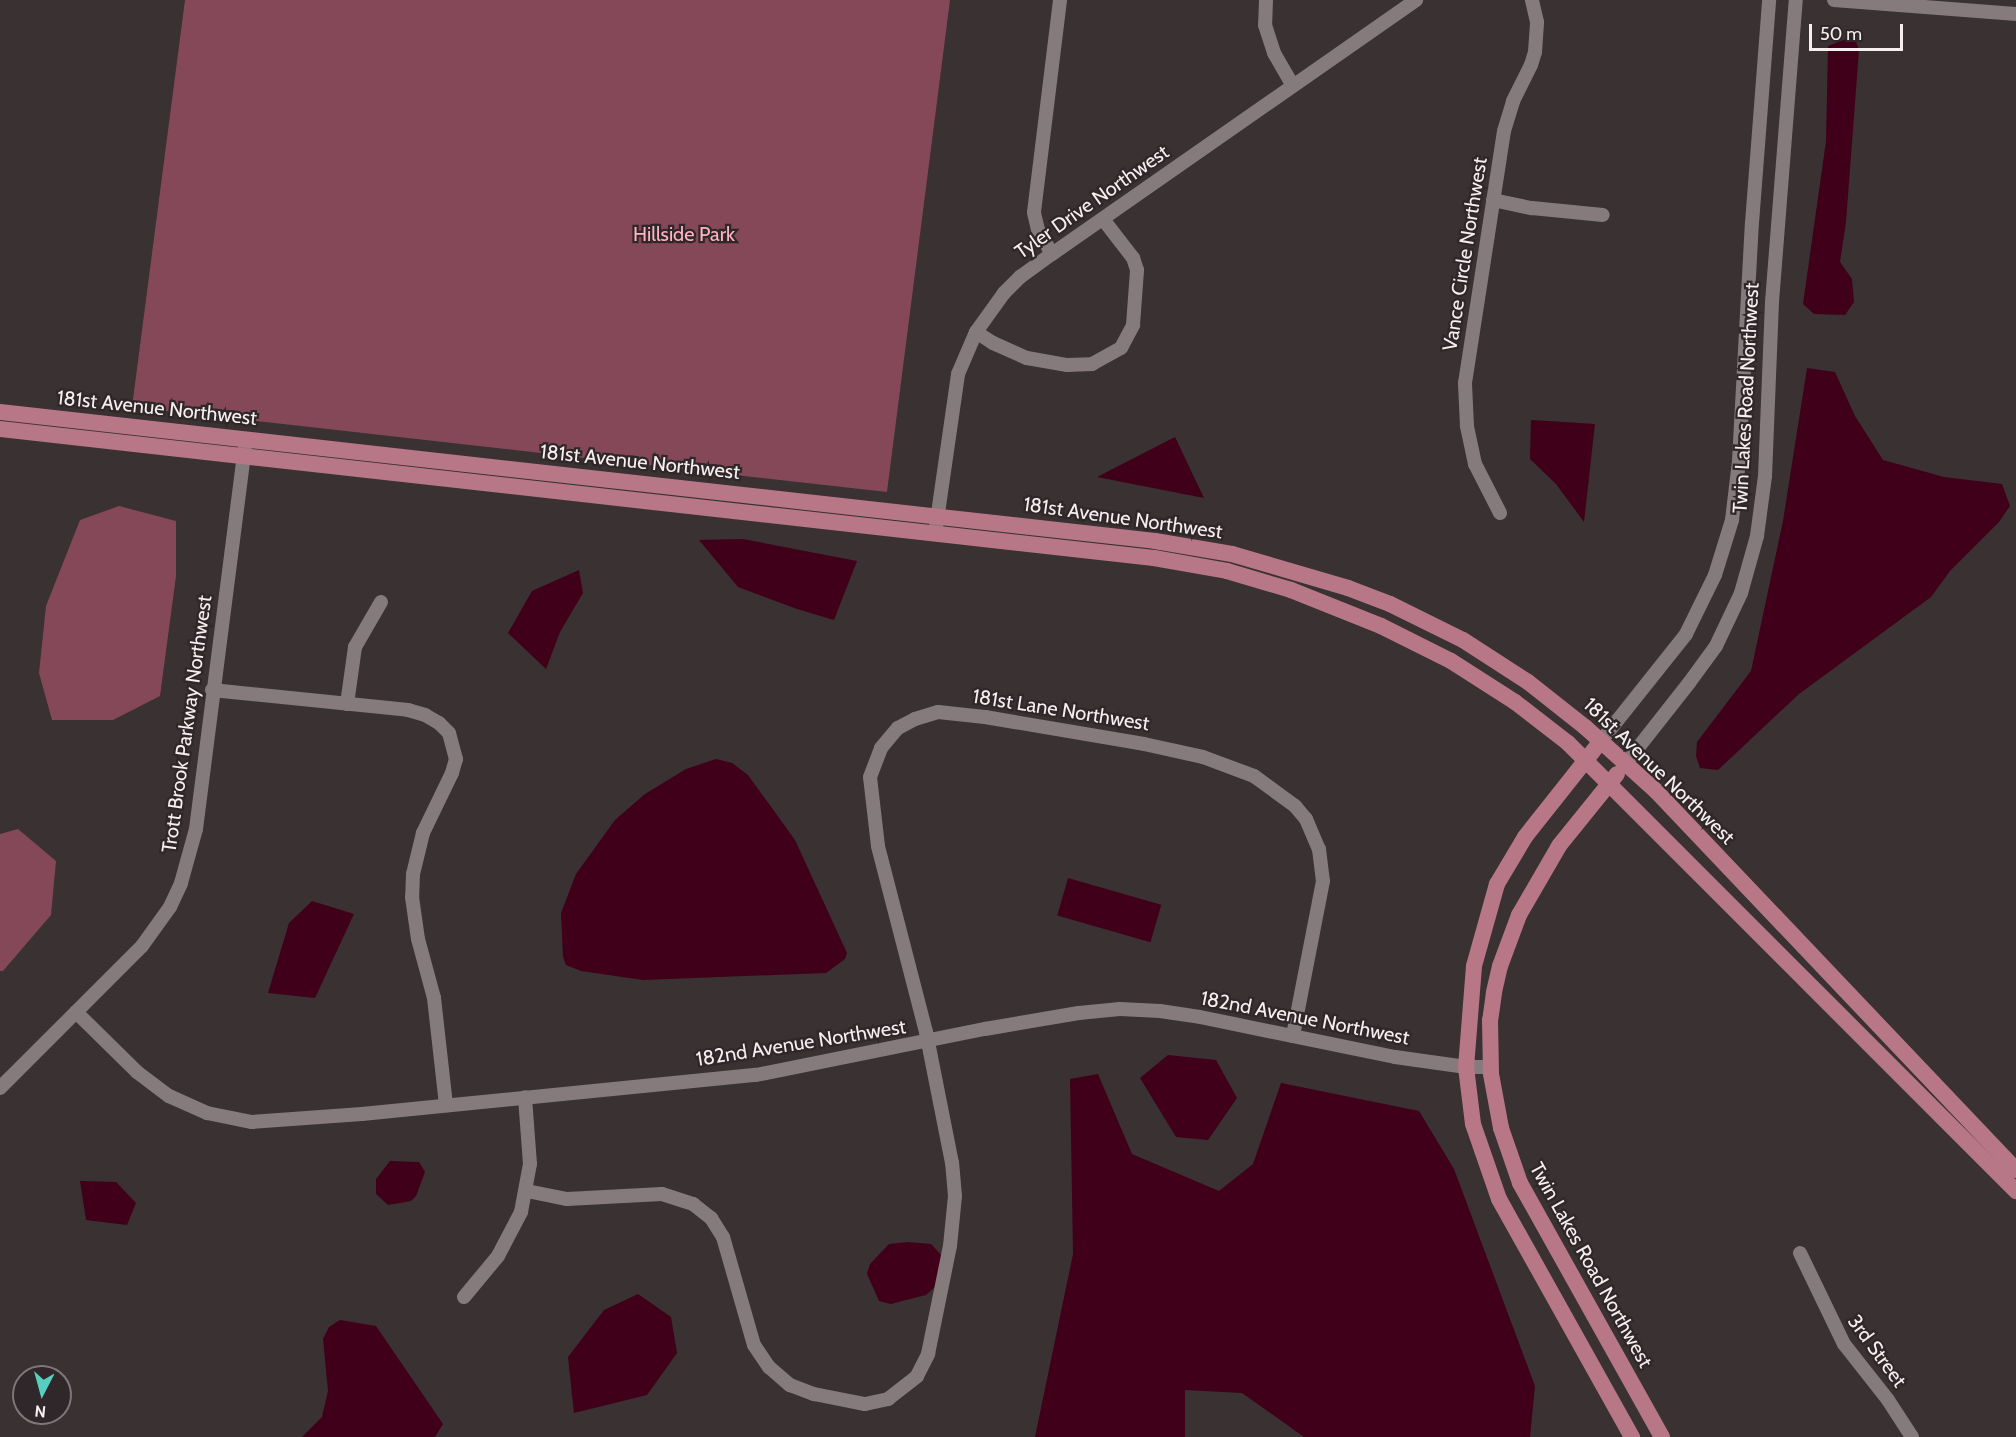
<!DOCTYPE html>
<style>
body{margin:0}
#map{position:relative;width:2016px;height:1437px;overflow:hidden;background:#393132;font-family:Cabin,sans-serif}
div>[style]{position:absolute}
.green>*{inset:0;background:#854858}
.water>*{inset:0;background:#400019;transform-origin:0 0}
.minor>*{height:14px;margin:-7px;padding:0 7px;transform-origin:7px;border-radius:7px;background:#857b7d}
.major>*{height:16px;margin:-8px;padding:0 8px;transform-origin:8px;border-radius:8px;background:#b77787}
span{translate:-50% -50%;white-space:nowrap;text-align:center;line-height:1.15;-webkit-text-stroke:4.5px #2f2729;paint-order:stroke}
.street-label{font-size:20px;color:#f5eff0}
.park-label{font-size:20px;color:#feb2c3}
.north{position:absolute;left:12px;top:1365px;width:60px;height:60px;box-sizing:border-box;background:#2f2729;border:2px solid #7e7779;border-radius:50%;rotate:186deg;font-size:16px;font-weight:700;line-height:24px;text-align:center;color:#f5eff0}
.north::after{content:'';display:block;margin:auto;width:21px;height:27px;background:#58cec0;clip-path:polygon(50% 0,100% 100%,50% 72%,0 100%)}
.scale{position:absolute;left:1809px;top:24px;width:94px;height:27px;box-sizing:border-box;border:3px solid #f5eff0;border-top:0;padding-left:8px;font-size:18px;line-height:21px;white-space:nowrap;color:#f5eff0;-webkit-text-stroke:4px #2f2729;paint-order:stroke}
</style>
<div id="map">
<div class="green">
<div style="clip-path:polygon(185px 0,950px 0,887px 492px,132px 407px)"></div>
<div style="clip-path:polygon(119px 506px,176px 521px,176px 576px,160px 696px,113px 720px,52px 720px,39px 673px,46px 606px,80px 520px)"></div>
<div style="clip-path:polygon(18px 829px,56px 861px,51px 915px,3px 971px,0 971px,0 834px)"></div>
</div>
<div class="water">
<div style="clip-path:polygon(1854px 36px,1859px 50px,1846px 222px,1840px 262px,1852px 279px,1854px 302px,1845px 315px,1814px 314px,1803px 304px,1826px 141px,1828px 46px)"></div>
<div style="clip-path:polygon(1807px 368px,1835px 372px,1855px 416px,1883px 460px,1944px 477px,2002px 484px,2010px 506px,1999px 522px,1950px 571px,1931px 597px,1799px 694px,1718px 770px,1700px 768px,1696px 756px,1697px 742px,1751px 671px,1783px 521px)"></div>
<div style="clip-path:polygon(1531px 420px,1595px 424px,1584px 522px,1556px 484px,1530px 459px)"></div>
<div style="clip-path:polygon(1175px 437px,1204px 498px,1097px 477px)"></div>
<div style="clip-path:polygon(743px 539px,857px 561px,834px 620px,797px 609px,738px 587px,699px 540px)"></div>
<div style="clip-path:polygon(579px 570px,583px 593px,560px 632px,546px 669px,508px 633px,532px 591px)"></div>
<div style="clip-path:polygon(716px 759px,732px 763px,748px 775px,795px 840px,847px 953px,845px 959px,826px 973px,643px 980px,581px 971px,566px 965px,563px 957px,561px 913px,576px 874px,615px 820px,645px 794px,686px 769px)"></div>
<div style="left:1068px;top:878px;width:97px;height:39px;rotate:16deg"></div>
<div style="clip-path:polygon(312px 901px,354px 914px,315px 998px,268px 993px,289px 923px)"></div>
<div style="clip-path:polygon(1168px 1055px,1216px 1060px,1237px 1098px,1208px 1140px,1176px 1137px,1140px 1078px)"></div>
<div style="clip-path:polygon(1098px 1074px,1132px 1154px,1219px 1191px,1253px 1164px,1281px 1083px,1419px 1111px,1454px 1169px,1535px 1386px,1530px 1437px,1304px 1437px,1242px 1393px,1185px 1390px,1185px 1437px,1035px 1437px,1073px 1254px,1070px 1079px)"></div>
<div style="clip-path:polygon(390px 1161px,419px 1162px,425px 1172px,416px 1196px,411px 1201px,388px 1205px,376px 1194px,376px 1179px)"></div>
<div style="clip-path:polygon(80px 1181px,116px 1182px,136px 1203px,127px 1225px,86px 1220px)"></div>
<div style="clip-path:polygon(908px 1242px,931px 1244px,943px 1257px,936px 1286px,926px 1295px,906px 1300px,891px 1304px,879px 1301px,867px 1274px,870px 1264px,889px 1244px)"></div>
<div style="clip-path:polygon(638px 1294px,671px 1317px,677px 1353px,647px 1395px,574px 1413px,568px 1357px,604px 1310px)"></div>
<div style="clip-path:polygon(340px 1320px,376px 1326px,443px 1424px,435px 1437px,302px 1437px,322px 1417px,328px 1391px,323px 1339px,329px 1327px)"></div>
</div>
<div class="minor">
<div style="left:1266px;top:0;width:25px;rotate:92deg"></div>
<div style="left:1265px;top:25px;width:29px;rotate:72deg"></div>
<div style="left:1274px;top:53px;width:36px;rotate:60deg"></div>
<div style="left:1834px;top:0;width:183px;rotate:4.4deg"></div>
<div style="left:1493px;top:200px;width:40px;rotate:12deg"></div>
<div style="left:1532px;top:208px;width:71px;rotate:5.6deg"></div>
<div style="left:1052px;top:254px;width:28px;rotate:-120deg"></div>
<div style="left:1038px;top:230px;width:18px;rotate:-103deg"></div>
<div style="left:1034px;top:212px;width:214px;rotate:-83deg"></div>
<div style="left:976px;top:332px;width:20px;rotate:33deg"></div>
<div style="left:993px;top:343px;width:37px;rotate:24deg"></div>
<div style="left:1027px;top:358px;width:41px;rotate:9.9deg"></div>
<div style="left:1067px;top:365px;width:25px;rotate:-2deg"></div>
<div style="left:1092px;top:364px;width:33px;rotate:-29deg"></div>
<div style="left:1121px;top:348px;width:26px;rotate:-62deg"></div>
<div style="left:1133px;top:325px;width:55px;rotate:-85.8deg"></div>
<div style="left:1137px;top:270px;width:13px;rotate:-108deg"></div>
<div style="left:1133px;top:258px;width:49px;rotate:-127.6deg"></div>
<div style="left:1500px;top:513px;width:55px;rotate:-117deg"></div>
<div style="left:1475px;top:464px;width:39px;rotate:-102deg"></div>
<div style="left:1467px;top:426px;width:43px;rotate:-92.7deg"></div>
<div style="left:1465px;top:383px;width:255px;rotate:-81.2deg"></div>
<div style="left:1504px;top:131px;width:31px;rotate:-73deg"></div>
<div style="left:1513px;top:101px;width:40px;rotate:-63.4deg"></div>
<div style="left:1531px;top:65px;width:14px;rotate:-73deg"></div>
<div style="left:1535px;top:52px;width:30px;rotate:-86deg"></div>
<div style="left:1537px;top:22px;width:23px;rotate:-103deg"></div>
<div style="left:935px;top:534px;width:162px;rotate:-81.8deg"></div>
<div style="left:958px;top:374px;width:46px;rotate:-66.8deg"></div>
<div style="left:976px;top:332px;width:48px;rotate:-54.3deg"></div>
<div style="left:1004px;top:293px;width:23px;rotate:-45deg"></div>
<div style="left:1020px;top:277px;width:39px;rotate:-36deg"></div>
<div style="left:1052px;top:254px;width:444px;rotate:-34.9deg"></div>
<div style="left:212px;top:690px;width:197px;rotate:5.8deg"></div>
<div style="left:408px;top:710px;width:18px;rotate:16deg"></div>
<div style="left:425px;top:715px;width:16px;rotate:30deg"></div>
<div style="left:439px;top:723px;width:14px;rotate:45deg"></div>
<div style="left:449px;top:733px;width:27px;rotate:75deg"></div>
<div style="left:456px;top:759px;width:15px;rotate:106deg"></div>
<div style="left:452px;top:773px;width:67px;rotate:115.8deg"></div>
<div style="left:423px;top:833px;width:42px;rotate:103.7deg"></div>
<div style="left:413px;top:874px;width:23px;rotate:92deg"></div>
<div style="left:412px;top:897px;width:42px;rotate:81.9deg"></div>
<div style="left:418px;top:939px;width:61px;rotate:74.8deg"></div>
<div style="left:434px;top:998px;width:108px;rotate:83.6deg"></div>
<div style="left:347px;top:704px;width:58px;rotate:-82deg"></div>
<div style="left:355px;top:647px;width:52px;rotate:-60deg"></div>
<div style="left:1601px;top:741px;width:137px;rotate:-51.5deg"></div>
<div style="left:1686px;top:634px;width:66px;rotate:-63.8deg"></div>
<div style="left:1715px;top:575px;width:58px;rotate:-72.8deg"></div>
<div style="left:1732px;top:520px;width:59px;rotate:-83.2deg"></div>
<div style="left:1739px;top:461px;width:238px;rotate:-86.9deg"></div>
<div style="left:1752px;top:223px;width:224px;rotate:-85.6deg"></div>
<div style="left:1626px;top:763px;width:102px;rotate:-51.8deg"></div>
<div style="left:1689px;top:683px;width:46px;rotate:-53.9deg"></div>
<div style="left:1716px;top:646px;width:59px;rotate:-64.7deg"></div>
<div style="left:1741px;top:593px;width:59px;rotate:-74.3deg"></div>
<div style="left:1757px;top:536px;width:61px;rotate:-82.4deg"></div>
<div style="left:1765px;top:476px;width:174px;rotate:-87.7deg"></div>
<div style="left:1772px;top:302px;width:303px;rotate:-85.5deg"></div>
<div style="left:76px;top:1012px;width:86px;rotate:44.5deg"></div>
<div style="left:137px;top:1072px;width:40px;rotate:37deg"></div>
<div style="left:169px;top:1096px;width:42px;rotate:24.1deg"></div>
<div style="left:207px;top:1113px;width:46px;rotate:11.3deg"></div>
<div style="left:252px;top:1122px;width:110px;rotate:-4.2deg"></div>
<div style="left:362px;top:1114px;width:396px;rotate:-5.7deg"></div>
<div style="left:756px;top:1075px;width:234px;rotate:-11.4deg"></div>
<div style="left:985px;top:1029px;width:95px;rotate:-9.7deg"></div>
<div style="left:1079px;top:1013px;width:41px;rotate:-5.6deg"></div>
<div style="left:1120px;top:1009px;width:40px;rotate:2.9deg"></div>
<div style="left:1160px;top:1011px;width:40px;rotate:8.5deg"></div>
<div style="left:1200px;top:1017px;width:199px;rotate:11.6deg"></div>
<div style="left:1395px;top:1057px;width:72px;rotate:8deg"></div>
<div style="left:1466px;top:1067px;width:25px"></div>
<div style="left:0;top:1088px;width:201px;rotate:-45deg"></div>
<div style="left:142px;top:946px;width:48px;rotate:-54.3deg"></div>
<div style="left:170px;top:907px;width:26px;rotate:-65deg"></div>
<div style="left:181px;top:883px;width:56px;rotate:-74.5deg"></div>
<div style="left:196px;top:829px;width:385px;rotate:-82.7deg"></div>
<div style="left:527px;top:1191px;width:41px;rotate:11.3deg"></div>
<div style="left:567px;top:1199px;width:95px;rotate:-3deg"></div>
<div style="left:662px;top:1194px;width:33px;rotate:18deg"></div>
<div style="left:693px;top:1204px;width:23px;rotate:38deg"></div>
<div style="left:711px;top:1218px;width:22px;rotate:58deg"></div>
<div style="left:723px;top:1237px;width:112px;rotate:74deg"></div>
<div style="left:754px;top:1345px;width:27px;rotate:56deg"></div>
<div style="left:769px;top:1367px;width:28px;rotate:41deg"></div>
<div style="left:790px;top:1385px;width:26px;rotate:21deg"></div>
<div style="left:814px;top:1394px;width:52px;rotate:11.1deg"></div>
<div style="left:865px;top:1404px;width:24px;rotate:-12deg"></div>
<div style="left:888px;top:1399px;width:37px;rotate:-38deg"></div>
<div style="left:917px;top:1376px;width:25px;rotate:-63deg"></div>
<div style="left:928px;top:1354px;width:110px;rotate:-78.5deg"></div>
<div style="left:950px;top:1246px;width:50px;rotate:-84.3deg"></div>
<div style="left:955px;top:1196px;width:33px;rotate:-95deg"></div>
<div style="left:952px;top:1163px;width:134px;rotate:-101.2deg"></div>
<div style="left:926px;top:1032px;width:192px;rotate:-104.5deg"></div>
<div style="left:878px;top:846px;width:69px;rotate:-96.6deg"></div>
<div style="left:870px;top:777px;width:31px;rotate:-69deg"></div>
<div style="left:881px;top:748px;width:26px;rotate:-50deg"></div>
<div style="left:898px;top:728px;width:19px;rotate:-28deg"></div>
<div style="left:915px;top:719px;width:24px;rotate:-17deg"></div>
<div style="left:938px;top:712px;width:47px;rotate:6.1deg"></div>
<div style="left:985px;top:717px;width:161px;rotate:9.6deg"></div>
<div style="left:1144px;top:744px;width:60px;rotate:12.4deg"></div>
<div style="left:1203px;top:757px;width:54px;rotate:20.4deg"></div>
<div style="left:1254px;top:776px;width:51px;rotate:36.2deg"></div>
<div style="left:1295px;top:806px;width:17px;rotate:50deg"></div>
<div style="left:1306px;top:819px;width:33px;rotate:67deg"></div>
<div style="left:1319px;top:849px;width:32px;rotate:83deg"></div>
<div style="left:1323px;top:881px;width:158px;rotate:101deg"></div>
<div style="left:1800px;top:1253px;width:101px;rotate:64.2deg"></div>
<div style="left:1844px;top:1344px;width:71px;rotate:51.8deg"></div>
<div style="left:1888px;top:1400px;width:44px;rotate:57deg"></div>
<div style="left:464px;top:1297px;width:53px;rotate:-50.3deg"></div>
<div style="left:498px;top:1256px;width:50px;rotate:-62.4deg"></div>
<div style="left:521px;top:1212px;width:49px;rotate:-79.4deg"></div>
<div style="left:530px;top:1164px;width:67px;rotate:-94.3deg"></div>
</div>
<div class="major">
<div style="left:0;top:412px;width:1162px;rotate:6.37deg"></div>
<div style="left:1155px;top:541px;width:78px;rotate:9.6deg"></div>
<div style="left:1232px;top:554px;width:121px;rotate:16.3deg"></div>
<div style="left:1348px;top:588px;width:45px;rotate:20.9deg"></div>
<div style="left:1390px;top:604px;width:81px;rotate:26.3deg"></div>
<div style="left:1463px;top:640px;width:77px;rotate:32.9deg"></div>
<div style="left:1528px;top:682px;width:73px;rotate:38.3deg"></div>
<div style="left:1585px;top:727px;width:96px;rotate:42deg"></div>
<div style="left:1656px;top:791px;width:523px;rotate:46.47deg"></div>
<div style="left:0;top:429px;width:1161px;rotate:6.38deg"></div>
<div style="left:1154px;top:558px;width:74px;rotate:10.1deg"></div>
<div style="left:1227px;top:571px;width:67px;rotate:16.5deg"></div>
<div style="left:1291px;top:590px;width:97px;rotate:21.8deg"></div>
<div style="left:1381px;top:626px;width:78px;rotate:26.6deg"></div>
<div style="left:1451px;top:661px;width:76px;rotate:32.6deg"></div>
<div style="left:1515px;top:702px;width:67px;rotate:37.7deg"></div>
<div style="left:1568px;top:743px;width:634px;rotate:45deg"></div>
<div style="left:1601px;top:741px;width:122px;rotate:128.4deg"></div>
<div style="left:1525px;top:837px;width:55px;rotate:120.8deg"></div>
<div style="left:1497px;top:884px;width:85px;rotate:105.7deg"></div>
<div style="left:1474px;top:966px;width:101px;rotate:94.5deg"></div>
<div style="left:1466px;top:1067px;width:57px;rotate:83deg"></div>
<div style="left:1473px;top:1124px;width:79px;rotate:70.9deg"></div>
<div style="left:1499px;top:1199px;width:273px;rotate:60.8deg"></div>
<div style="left:1617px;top:774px;width:92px;rotate:128.9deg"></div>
<div style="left:1559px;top:846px;width:80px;rotate:120.1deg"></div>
<div style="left:1519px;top:915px;width:54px;rotate:110.4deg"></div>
<div style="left:1500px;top:966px;width:28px;rotate:103deg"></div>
<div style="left:1494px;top:993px;width:27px;rotate:98deg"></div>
<div style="left:1490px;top:1020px;width:54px;rotate:88.9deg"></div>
<div style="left:1491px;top:1074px;width:55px;rotate:79.5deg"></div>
<div style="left:1501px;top:1128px;width:58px;rotate:70.9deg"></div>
<div style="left:1520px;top:1183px;width:291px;rotate:60.8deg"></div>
</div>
<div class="street-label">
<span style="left:1092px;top:202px;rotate:-35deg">Tyler Drive Northwest</span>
<span style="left:1465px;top:254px;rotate:-81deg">Vance Circle Northwest</span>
<span style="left:1746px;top:398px;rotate:-87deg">Twin Lakes Road Northwest</span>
<span style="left:157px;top:408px;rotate:6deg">181st Avenue Northwest</span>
<span style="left:640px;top:462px;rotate:6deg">181st Avenue Northwest</span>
<span style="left:1123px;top:518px;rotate:8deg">181st Avenue Northwest</span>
<span style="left:1061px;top:710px;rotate:9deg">181st Lane Northwest</span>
<span style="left:187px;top:724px;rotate:-82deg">Trott Brook Parkway Northwest</span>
<span style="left:1659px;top:771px;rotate:44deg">181st Avenue Northwest</span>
<span style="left:1305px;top:1018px;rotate:11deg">182nd Avenue Northwest</span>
<span style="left:801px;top:1043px;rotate:-9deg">182nd Avenue Northwest</span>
<span style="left:1591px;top:1265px;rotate:61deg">Twin Lakes Road Northwest</span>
<span style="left:1877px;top:1351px;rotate:54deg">3rd Street</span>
</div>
<div class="park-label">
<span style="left:684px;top:234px">Hillside Park</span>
</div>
<div class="north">N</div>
<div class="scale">50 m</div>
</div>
